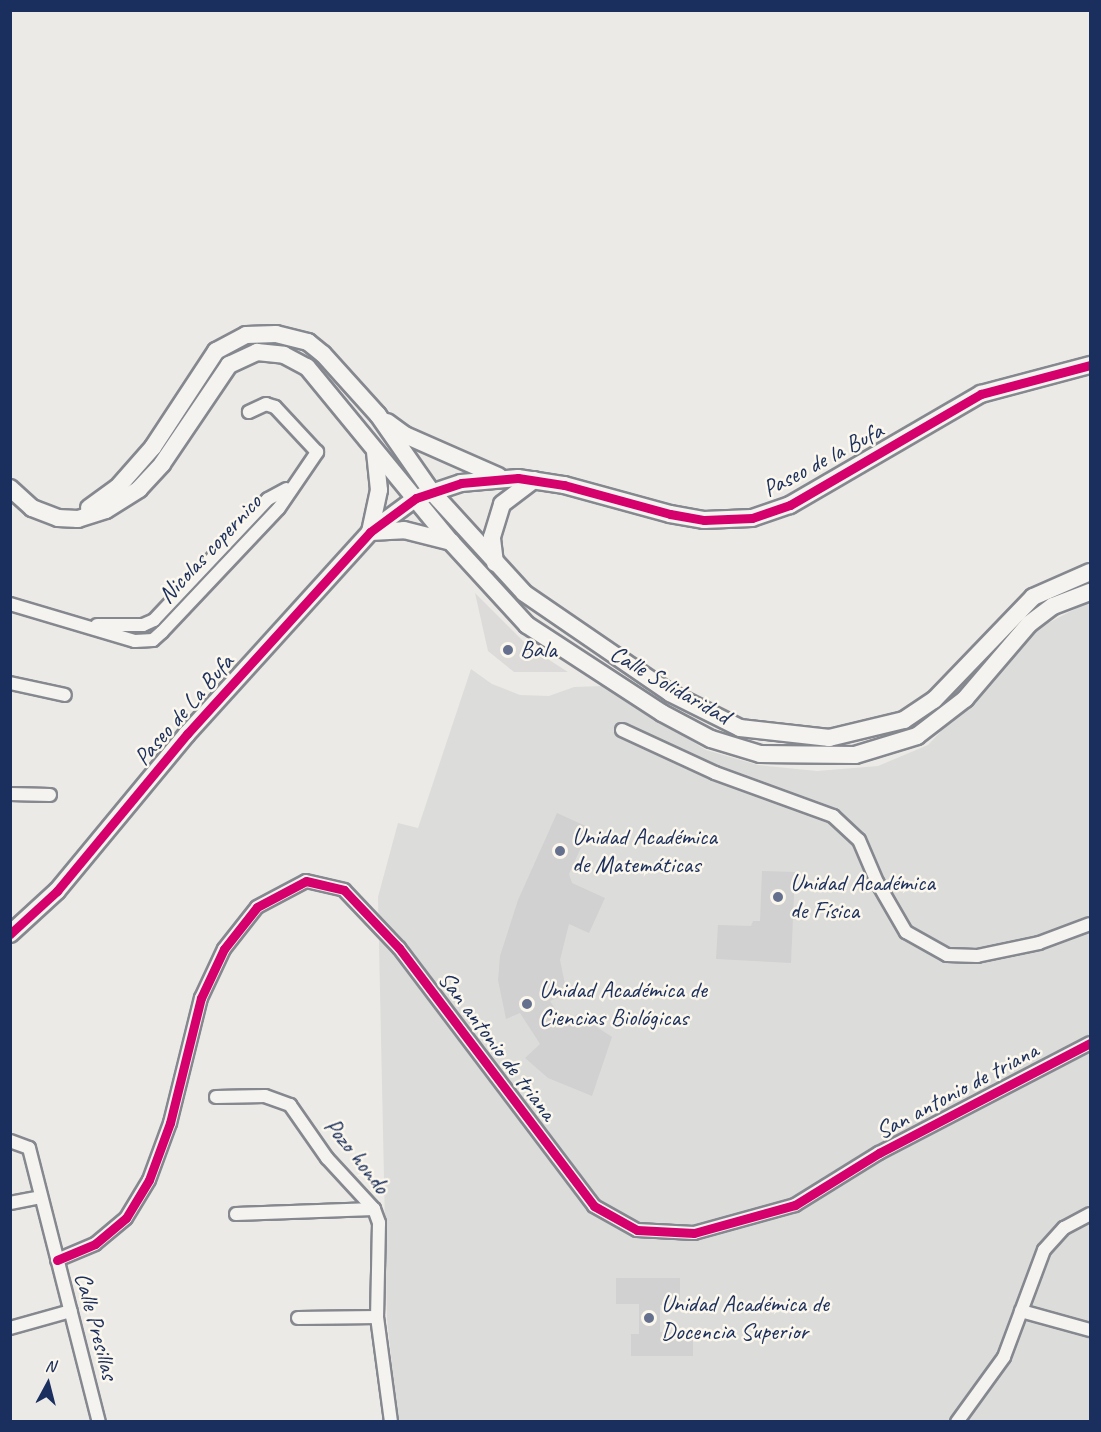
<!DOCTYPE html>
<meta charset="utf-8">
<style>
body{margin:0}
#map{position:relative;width:1101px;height:1432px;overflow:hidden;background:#eceae6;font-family:Caveat,sans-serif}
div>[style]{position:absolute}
.built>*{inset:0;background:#dcdcda}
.green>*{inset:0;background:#dcdbd9}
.building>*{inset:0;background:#d2d1d1}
.roads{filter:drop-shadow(2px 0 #85888f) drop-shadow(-2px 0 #85888f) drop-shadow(0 2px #85888f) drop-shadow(0 -2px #85888f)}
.street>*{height:12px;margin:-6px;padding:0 6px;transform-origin:6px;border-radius:6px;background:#f4f3ef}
.secondary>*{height:16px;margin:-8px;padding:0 8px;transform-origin:8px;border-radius:8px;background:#f4f3ef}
.cycleway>*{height:9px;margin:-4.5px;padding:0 4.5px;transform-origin:4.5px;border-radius:4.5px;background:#d6006c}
.dots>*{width:16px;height:16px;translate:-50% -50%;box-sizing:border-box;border:3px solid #fbf7ec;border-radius:50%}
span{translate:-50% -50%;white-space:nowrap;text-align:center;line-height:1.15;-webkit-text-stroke:5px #fbf7ec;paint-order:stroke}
.street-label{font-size:24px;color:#1b2f5e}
.poi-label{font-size:24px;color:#1b2f5e}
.left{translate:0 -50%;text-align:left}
.frame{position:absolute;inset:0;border:12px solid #1b2f5e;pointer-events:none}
.north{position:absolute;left:18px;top:1354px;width:60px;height:60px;-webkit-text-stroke:4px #fbf7ec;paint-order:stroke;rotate:7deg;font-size:16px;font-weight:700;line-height:24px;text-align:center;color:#1b2f5e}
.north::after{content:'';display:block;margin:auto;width:21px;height:27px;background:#1b2f5e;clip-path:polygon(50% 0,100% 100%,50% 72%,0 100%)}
</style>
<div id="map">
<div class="built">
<div style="clip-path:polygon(1090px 601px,1090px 1421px,398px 1421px,387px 1319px,378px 897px,398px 823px,418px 828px,471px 669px,492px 684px,520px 695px,549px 696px,574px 687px,603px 686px,706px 750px,758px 765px,817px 771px,878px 766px,928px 745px,1039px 628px)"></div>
</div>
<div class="green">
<div style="clip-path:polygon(475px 593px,529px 647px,568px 672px,514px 672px,488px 651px)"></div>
</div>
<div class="building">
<div style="clip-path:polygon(557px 813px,590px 828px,569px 874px,572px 883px,605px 898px,589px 933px,569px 924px,560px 960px,567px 994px,550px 1001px,565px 1024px,577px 1014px,612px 1037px,592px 1096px,548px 1078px,525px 1058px,540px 1044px,520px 1013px,506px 1019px,498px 980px,500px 956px,518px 900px)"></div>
<div style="clip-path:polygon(762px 871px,795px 872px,791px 963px,716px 959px,718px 925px,751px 926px,753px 921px,760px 921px)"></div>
<div style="clip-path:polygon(616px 1278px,680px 1278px,680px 1305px,660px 1305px,660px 1332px,693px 1332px,693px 1356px,631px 1356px,631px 1334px,639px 1334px,639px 1304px,616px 1304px)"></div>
</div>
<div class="roads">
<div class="street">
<div style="left:10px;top:604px;width:130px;rotate:16.5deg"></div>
<div style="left:135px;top:641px;width:18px;rotate:-3deg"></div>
<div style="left:153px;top:640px;width:12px;rotate:-42deg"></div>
<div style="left:162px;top:632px;width:170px;rotate:-46.7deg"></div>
<div style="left:279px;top:508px;width:68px;rotate:-55.8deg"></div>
<div style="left:317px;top:452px;width:62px;rotate:-133deg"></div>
<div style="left:275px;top:407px;width:9px;rotate:-162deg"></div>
<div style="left:266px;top:404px;width:19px;rotate:155deg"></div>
<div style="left:97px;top:625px;width:46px"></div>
<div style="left:143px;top:625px;width:12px;rotate:-24deg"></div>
<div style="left:154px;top:620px;width:166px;rotate:-46.7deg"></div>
<div style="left:268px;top:499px;width:21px;rotate:-28deg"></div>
<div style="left:10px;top:683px;width:56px;rotate:12.3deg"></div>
<div style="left:622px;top:730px;width:102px;rotate:24.8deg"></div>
<div style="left:715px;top:773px;width:126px;rotate:20deg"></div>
<div style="left:833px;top:816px;width:35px;rotate:43deg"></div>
<div style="left:859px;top:840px;width:46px;rotate:66.8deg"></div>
<div style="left:877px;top:882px;width:58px;rotate:59.9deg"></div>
<div style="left:906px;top:932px;width:47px;rotate:29.3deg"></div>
<div style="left:947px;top:955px;width:30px;rotate:2deg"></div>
<div style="left:977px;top:956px;width:63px;rotate:-11.8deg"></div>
<div style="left:1039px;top:943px;width:54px;rotate:-20.4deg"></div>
<div style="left:10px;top:794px;width:40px;rotate:1.4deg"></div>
<div style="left:216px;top:1097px;width:49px;rotate:-1.2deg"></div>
<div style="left:265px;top:1096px;width:27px;rotate:20deg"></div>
<div style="left:290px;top:1105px;width:65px;rotate:55.1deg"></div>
<div style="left:327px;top:1158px;width:69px;rotate:47.3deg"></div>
<div style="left:374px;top:1209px;width:15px;rotate:70deg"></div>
<div style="left:379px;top:1223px;width:94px;rotate:91.2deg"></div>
<div style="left:377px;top:1317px;width:106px;rotate:82.4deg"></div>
<div style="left:10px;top:1141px;width:20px;rotate:20deg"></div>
<div style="left:29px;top:1148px;width:283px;rotate:75.7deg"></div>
<div style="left:10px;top:1203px;width:31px;rotate:-11deg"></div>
<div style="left:236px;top:1214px;width:138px;rotate:-2.1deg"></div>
<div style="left:57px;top:1260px;width:41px;rotate:-22.8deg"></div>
<div style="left:95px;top:1244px;width:40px;rotate:-40deg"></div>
<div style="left:126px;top:1218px;width:44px;rotate:-58.8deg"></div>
<div style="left:149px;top:1180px;width:61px;rotate:-69.8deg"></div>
<div style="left:170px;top:1123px;width:129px;rotate:-76.1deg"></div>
<div style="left:201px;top:998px;width:54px;rotate:-64.9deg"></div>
<div style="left:224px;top:949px;width:53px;rotate:-51.8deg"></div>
<div style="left:257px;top:907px;width:55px;rotate:-28deg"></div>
<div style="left:306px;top:881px;width:39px;rotate:13deg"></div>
<div style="left:344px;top:890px;width:80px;rotate:46.5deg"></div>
<div style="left:399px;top:948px;width:323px;rotate:52.9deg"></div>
<div style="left:594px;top:1206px;width:49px;rotate:29.2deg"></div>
<div style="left:637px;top:1230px;width:57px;rotate:3deg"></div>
<div style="left:694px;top:1233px;width:105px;rotate:-15.5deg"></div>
<div style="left:795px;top:1205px;width:99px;rotate:-31.8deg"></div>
<div style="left:879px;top:1153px;width:238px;rotate:-27.5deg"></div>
<div style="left:1021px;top:1311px;width:72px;rotate:15.4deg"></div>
<div style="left:298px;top:1318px;width:79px;rotate:-0.7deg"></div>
<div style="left:10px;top:1328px;width:63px;rotate:-15.6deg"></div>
<div style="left:957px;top:1422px;width:80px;rotate:-54.1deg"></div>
<div style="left:1004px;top:1357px;width:114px;rotate:-69.5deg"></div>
<div style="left:1044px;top:1250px;width:30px;rotate:-48deg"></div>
<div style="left:1064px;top:1228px;width:30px;rotate:-28deg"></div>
</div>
<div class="secondary">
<div style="left:387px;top:422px;width:22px;rotate:36deg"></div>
<div style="left:405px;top:435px;width:102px;rotate:23.8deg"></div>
<div style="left:375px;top:452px;width:38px;rotate:84deg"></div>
<div style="left:379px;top:490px;width:43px;rotate:102.1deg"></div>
<div style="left:370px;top:532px;width:34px;rotate:-3deg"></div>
<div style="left:404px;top:530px;width:49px;rotate:14.3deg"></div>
<div style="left:10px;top:488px;width:30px;rotate:42deg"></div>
<div style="left:32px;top:508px;width:28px;rotate:21deg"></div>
<div style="left:58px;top:518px;width:20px;rotate:3deg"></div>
<div style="left:78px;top:519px;width:29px;rotate:-18deg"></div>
<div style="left:106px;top:510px;width:39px;rotate:-32deg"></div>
<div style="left:139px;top:489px;width:34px;rotate:-47deg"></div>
<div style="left:162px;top:464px;width:120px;rotate:-55.9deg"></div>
<div style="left:229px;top:365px;width:31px;rotate:-25deg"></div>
<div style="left:257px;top:352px;width:27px;rotate:6deg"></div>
<div style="left:284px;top:355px;width:26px;rotate:28deg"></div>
<div style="left:307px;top:367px;width:227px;rotate:50.6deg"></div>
<div style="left:451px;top:542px;width:113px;rotate:47.5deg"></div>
<div style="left:527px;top:625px;width:161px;rotate:33.1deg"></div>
<div style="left:662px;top:713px;width:55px;rotate:28deg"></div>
<div style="left:711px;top:739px;width:51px;rotate:17deg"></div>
<div style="left:760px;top:754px;width:95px;rotate:0.6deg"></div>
<div style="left:855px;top:755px;width:65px;rotate:-17deg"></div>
<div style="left:917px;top:736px;width:61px;rotate:-37.6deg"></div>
<div style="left:965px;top:699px;width:99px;rotate:-49.5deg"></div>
<div style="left:1029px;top:624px;width:30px;rotate:-37deg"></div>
<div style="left:1053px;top:606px;width:40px;rotate:-21deg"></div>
<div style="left:89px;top:508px;width:34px;rotate:-36deg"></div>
<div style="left:117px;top:488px;width:55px;rotate:-48.7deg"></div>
<div style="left:153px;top:447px;width:115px;rotate:-56.7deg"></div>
<div style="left:216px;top:351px;width:34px;rotate:-28deg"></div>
<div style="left:246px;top:335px;width:30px;rotate:-2deg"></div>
<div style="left:276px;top:334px;width:33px;rotate:14deg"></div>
<div style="left:308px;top:342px;width:19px;rotate:39deg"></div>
<div style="left:323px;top:354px;width:82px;rotate:48deg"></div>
<div style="left:378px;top:415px;width:93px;rotate:55.1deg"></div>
<div style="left:431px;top:491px;width:138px;rotate:47.6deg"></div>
<div style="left:524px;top:593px;width:177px;rotate:34.4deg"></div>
<div style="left:670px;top:693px;width:78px;rotate:26.6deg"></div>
<div style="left:740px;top:728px;width:90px;rotate:6.4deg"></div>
<div style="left:829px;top:738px;width:77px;rotate:-13.5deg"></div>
<div style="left:904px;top:720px;width:36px;rotate:-34deg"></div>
<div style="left:934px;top:700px;width:143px;rotate:-46.1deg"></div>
<div style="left:1033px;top:597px;width:62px;rotate:-23.7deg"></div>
<div style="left:495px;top:563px;width:26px;rotate:-97deg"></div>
<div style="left:492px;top:537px;width:34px;rotate:-73deg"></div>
<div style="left:502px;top:504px;width:40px;rotate:-37deg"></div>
<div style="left:10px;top:934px;width:64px;rotate:-42.5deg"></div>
<div style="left:57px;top:891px;width:204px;rotate:-50.4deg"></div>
<div style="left:187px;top:734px;width:273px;rotate:-47.8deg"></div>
<div style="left:370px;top:532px;width:57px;rotate:-36.5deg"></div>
<div style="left:416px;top:498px;width:47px;rotate:-18.4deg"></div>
<div style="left:461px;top:483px;width:57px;rotate:-5deg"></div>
<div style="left:518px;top:478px;width:47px;rotate:8.7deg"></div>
<div style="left:564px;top:485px;width:110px;rotate:15.3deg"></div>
<div style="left:670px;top:514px;width:35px;rotate:10deg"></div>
<div style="left:704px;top:520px;width:48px;rotate:-2.4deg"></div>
<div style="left:752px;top:518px;width:40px;rotate:-18.9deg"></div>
<div style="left:790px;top:505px;width:221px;rotate:-30.2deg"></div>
<div style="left:981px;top:394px;width:113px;rotate:-14.9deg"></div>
</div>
</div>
<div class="cycleway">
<div style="left:10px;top:934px;width:64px;rotate:-42.5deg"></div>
<div style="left:57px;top:891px;width:204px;rotate:-50.4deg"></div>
<div style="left:187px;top:734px;width:273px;rotate:-47.8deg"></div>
<div style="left:370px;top:532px;width:57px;rotate:-36.5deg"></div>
<div style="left:416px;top:498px;width:47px;rotate:-18.4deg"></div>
<div style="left:461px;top:483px;width:57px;rotate:-5deg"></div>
<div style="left:518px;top:478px;width:47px;rotate:8.7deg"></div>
<div style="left:564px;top:485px;width:110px;rotate:15.3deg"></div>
<div style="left:670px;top:514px;width:35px;rotate:10deg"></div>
<div style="left:704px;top:520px;width:48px;rotate:-2.4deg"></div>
<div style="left:752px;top:518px;width:40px;rotate:-18.9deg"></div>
<div style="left:790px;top:505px;width:221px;rotate:-30.2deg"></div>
<div style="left:981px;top:394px;width:113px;rotate:-14.9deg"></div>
<div style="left:57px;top:1260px;width:41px;rotate:-22.8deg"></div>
<div style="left:95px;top:1244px;width:40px;rotate:-40deg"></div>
<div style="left:126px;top:1218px;width:44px;rotate:-58.8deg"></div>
<div style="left:149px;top:1180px;width:61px;rotate:-69.8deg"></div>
<div style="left:170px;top:1123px;width:129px;rotate:-76.1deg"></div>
<div style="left:201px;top:998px;width:54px;rotate:-64.9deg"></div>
<div style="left:224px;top:949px;width:53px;rotate:-51.8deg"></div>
<div style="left:257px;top:907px;width:55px;rotate:-28deg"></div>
<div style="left:306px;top:881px;width:39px;rotate:13deg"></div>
<div style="left:344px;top:890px;width:80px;rotate:46.5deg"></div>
<div style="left:399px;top:948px;width:323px;rotate:52.9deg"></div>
<div style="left:594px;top:1206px;width:49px;rotate:29.2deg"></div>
<div style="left:637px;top:1230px;width:57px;rotate:3deg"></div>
<div style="left:694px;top:1233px;width:105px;rotate:-15.5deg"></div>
<div style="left:795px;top:1205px;width:99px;rotate:-31.8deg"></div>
<div style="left:879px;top:1153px;width:238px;rotate:-27.5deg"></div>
</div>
<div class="dots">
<div style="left:508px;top:650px;background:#64708e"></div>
<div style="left:560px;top:851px;background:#64708e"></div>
<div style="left:778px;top:897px;background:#64708e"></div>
<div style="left:527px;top:1004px;background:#64708e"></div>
<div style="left:649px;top:1318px;background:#64708e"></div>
</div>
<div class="street-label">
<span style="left:823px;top:460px;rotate:-28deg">Paseo de la Bufa</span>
<span style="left:210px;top:549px;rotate:-47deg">Nicolas copernico</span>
<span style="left:670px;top:685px;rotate:30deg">Calle Solidaridad</span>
<span style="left:184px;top:710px;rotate:-49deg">Paseo de La Bufa</span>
<span style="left:497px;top:1046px;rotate:53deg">San antonio de triana</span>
<span style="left:957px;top:1091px;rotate:-28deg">San antonio de triana</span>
<span style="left:357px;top:1156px;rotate:52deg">Pozo hondo</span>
<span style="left:96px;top:1326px;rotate:75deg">Calle Presillas</span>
</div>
<div class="poi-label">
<span class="left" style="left:520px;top:650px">Bala</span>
<span class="left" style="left:572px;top:851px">Unidad Académica<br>de Matemáticas</span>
<span class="left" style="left:790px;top:897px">Unidad Académica<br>de Física</span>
<span class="left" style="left:539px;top:1004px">Unidad Académica de<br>Ciencias Biológicas</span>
<span class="left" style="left:661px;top:1318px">Unidad Académica de<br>Docencia Superior</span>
</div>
<div class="frame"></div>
<div class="north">N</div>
</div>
